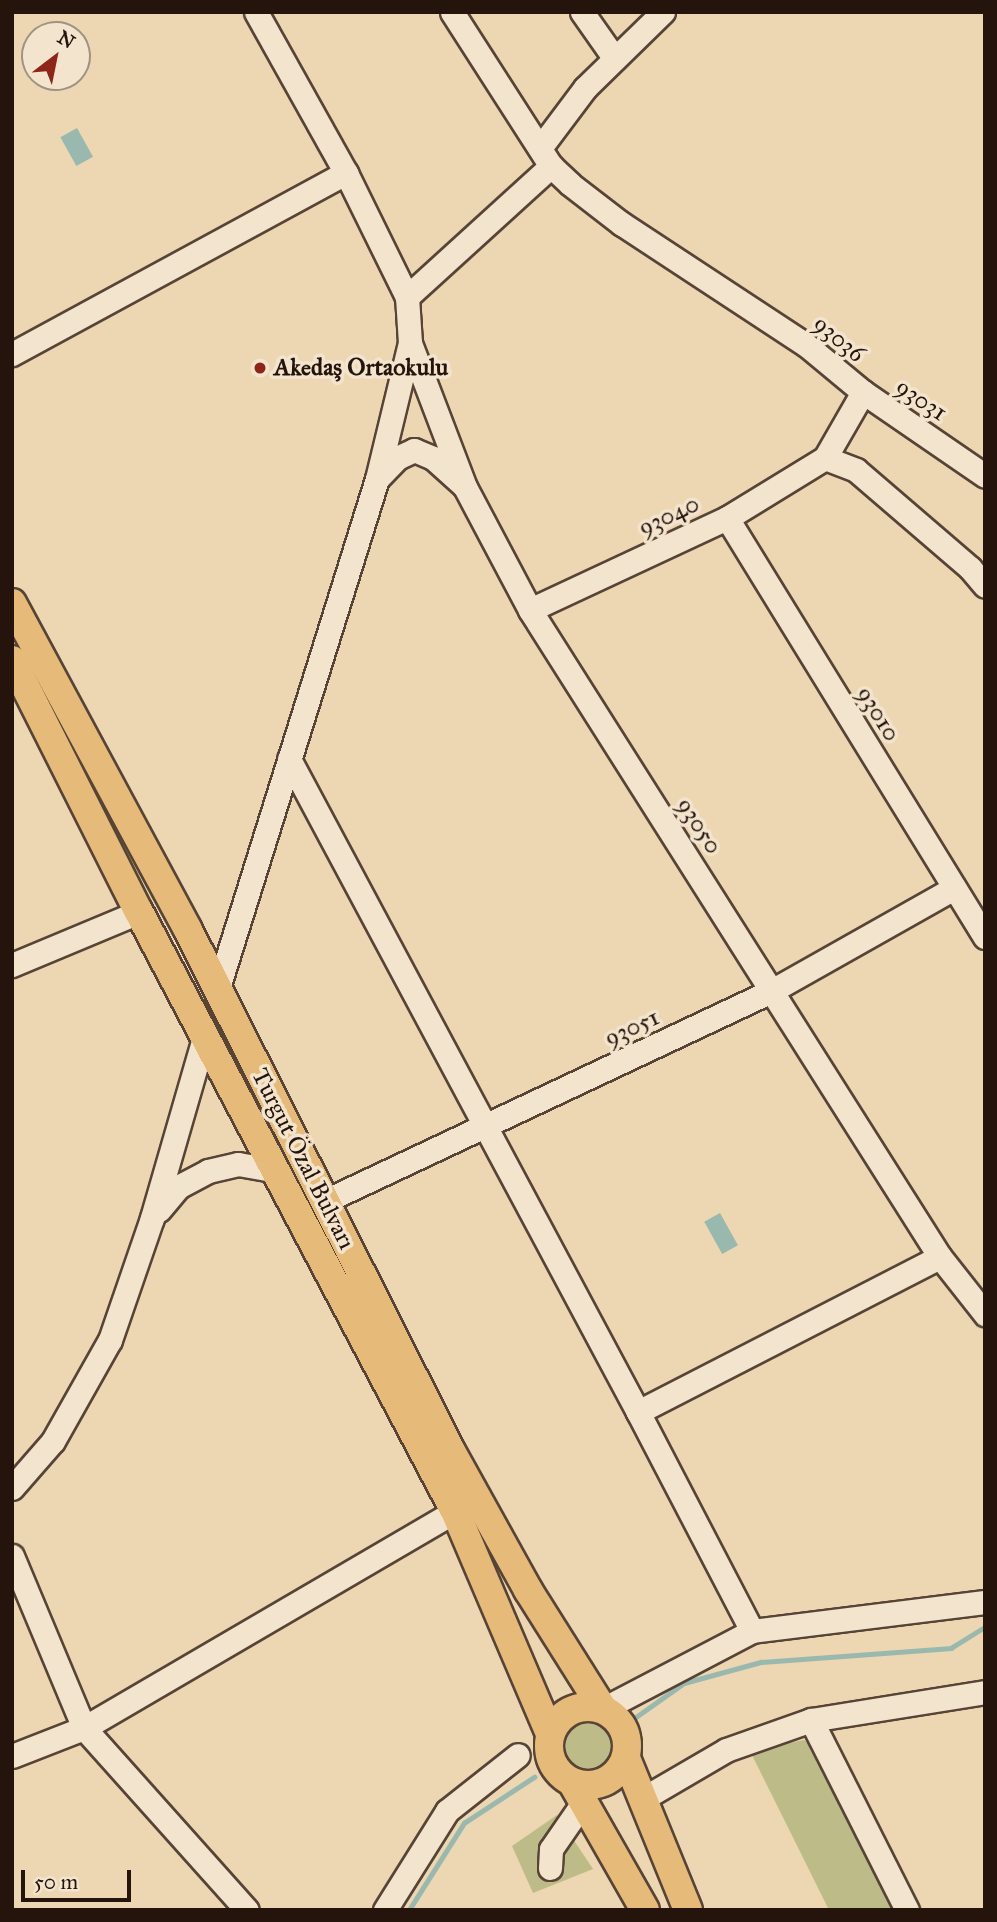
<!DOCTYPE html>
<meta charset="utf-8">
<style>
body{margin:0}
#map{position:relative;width:997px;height:1922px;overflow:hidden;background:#edd6b2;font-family:"IM FELL Great Primer",serif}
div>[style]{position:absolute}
.green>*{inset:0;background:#bdbc88}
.round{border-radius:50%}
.water>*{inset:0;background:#99b9af;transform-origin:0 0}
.stream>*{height:4.5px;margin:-2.25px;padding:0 2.25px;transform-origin:2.25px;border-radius:2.25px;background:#99b9af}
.roads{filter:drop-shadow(2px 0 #574436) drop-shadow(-2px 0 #574436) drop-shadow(0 2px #574436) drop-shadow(0 -2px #574436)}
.minor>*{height:23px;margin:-11.5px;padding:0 11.5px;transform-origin:11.5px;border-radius:11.5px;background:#f3e4cd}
.major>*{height:28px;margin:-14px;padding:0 14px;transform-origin:14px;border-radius:14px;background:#e6bb79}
.major>.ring{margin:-14px;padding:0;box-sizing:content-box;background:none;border:28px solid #e6bb79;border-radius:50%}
.dots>*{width:19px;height:19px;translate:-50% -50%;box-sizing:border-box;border:4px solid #f3e4cd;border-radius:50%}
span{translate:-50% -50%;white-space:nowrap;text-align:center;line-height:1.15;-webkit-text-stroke:7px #f3e4cd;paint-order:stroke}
.street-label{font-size:24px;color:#25140c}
.poi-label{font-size:24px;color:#25140c;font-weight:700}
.left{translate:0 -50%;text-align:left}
.frame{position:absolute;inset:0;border:14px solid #25140c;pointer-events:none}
.north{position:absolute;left:21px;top:21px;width:70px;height:70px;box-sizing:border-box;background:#f3e4cd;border:2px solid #a19180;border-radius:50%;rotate:32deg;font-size:19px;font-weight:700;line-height:28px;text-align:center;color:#25140c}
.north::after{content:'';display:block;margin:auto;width:24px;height:32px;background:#8f2418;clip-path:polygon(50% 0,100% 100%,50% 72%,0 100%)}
.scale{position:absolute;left:21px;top:1870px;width:110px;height:32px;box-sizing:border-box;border:4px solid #25140c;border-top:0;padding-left:9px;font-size:21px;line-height:24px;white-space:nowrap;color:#25140c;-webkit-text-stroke:5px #f3e4cd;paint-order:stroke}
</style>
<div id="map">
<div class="green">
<div class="round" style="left:562px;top:1723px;width:50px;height:50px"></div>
<div style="clip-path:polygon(804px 1740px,816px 1747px,893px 1910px,829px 1910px,750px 1751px)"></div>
<div style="clip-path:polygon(557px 1815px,593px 1869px,533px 1893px,512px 1846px)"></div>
</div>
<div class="water">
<div style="left:77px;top:128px;width:33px;height:19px;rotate:61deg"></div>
<div style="left:720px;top:1213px;width:37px;height:18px;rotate:61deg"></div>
</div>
<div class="stream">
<div style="left:626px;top:1724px;width:71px;rotate:-35.3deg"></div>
<div style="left:684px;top:1683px;width:80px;rotate:-15.3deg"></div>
<div style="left:761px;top:1662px;width:191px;rotate:-4.2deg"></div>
<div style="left:951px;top:1648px;width:40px;rotate:-32deg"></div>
<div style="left:409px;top:1910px;width:103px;rotate:-57.7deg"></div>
<div style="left:464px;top:1823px;width:84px;rotate:-33.3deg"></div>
</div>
<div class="roads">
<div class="minor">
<div style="left:452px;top:12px;width:183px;rotate:57.3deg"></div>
<div style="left:551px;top:166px;width:26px;rotate:43deg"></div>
<div style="left:570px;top:184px;width:66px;rotate:37.6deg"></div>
<div style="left:622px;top:224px;width:219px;rotate:33.3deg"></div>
<div style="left:805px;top:344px;width:75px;rotate:39.6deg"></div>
<div style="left:863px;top:392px;width:76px;rotate:119.9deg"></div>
<div style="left:825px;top:458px;width:115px;rotate:148.5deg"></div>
<div style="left:727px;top:518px;width:217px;rotate:155deg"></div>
<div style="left:582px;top:12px;width:57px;rotate:54.9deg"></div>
<div style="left:540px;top:148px;width:75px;rotate:-53.1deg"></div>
<div style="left:585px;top:88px;width:109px;rotate:-44.3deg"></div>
<div style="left:407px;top:297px;width:195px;rotate:-42.3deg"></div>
<div style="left:410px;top:343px;width:154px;rotate:69.1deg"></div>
<div style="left:465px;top:487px;width:139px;rotate:62.1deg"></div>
<div style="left:530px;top:610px;width:766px;rotate:57.64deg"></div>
<div style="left:940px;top:1257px;width:73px;rotate:51.7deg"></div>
<div style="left:12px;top:354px;width:380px;rotate:-28.5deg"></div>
<div style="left:863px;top:392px;width:148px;rotate:34.5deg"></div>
<div style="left:825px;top:458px;width:33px;rotate:21deg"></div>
<div style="left:856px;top:470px;width:150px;rotate:40.7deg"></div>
<div style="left:970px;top:568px;width:23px;rotate:50deg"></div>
<div style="left:377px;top:479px;width:29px;rotate:-46deg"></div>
<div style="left:397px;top:458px;width:19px;rotate:-25deg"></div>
<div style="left:414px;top:450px;width:21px;rotate:23deg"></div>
<div style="left:433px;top:458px;width:40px;rotate:42deg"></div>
<div style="left:727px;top:518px;width:492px;rotate:58.4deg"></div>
<div style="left:289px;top:759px;width:740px;rotate:61.88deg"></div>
<div style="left:12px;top:965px;width:138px;rotate:-22.7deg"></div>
<div style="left:217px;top:991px;width:536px;rotate:-72.65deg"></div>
<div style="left:377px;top:479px;width:140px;rotate:-76.4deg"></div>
<div style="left:410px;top:343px;width:46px;rotate:-93.7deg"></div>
<div style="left:407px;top:297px;width:138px;rotate:-116.2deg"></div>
<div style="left:346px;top:173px;width:184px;rotate:-119.2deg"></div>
<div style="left:325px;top:1201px;width:495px;rotate:-25.2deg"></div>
<div style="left:773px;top:990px;width:208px;rotate:-29.4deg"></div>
<div style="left:159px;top:1210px;width:30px;rotate:-50deg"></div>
<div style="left:178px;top:1187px;width:34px;rotate:-28deg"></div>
<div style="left:208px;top:1171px;width:31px;rotate:-13deg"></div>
<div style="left:238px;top:1164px;width:40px;rotate:10deg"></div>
<div style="left:12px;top:1488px;width:62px;rotate:-48.9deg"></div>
<div style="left:53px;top:1441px;width:116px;rotate:-60.6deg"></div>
<div style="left:110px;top:1340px;width:129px;rotate:-71deg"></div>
<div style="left:152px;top:1218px;width:191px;rotate:-73.9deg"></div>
<div style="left:12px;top:1556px;width:186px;rotate:67.3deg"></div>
<div style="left:84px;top:1728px;width:244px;rotate:48.2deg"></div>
<div style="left:752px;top:1631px;width:247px;rotate:-117.5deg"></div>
<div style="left:638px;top:1412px;width:339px;rotate:-27.2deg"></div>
<div style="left:603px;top:1709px;width:168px;rotate:-27.6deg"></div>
<div style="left:752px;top:1631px;width:235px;rotate:-7.1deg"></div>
<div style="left:811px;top:1720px;width:213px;rotate:63.2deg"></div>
<div style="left:12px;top:1756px;width:77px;rotate:-21.3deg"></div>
<div style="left:84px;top:1728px;width:430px;rotate:-30.3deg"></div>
<div style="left:644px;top:1798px;width:95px;rotate:-30.3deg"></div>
<div style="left:726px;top:1750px;width:90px;rotate:-19.4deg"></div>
<div style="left:811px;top:1720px;width:176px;rotate:-9.1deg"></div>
<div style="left:550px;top:1868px;width:19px;rotate:-87deg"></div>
<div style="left:551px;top:1849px;width:55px;rotate:-55.4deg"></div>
<div style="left:385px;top:1910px;width:117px;rotate:-57.9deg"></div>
<div style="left:447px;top:1811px;width:90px;rotate:-38.3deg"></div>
</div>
<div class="major">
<div style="left:12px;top:603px;width:371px;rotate:61.7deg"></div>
<div style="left:188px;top:930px;width:584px;rotate:63.22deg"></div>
<div style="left:451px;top:1451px;width:159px;rotate:61deg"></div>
<div style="left:528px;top:1590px;width:141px;rotate:57.8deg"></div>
<div style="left:12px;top:660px;width:282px;rotate:63.3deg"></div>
<div style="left:139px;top:912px;width:677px;rotate:62.19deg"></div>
<div style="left:455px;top:1511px;width:242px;rotate:66.9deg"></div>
<div class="ring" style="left:549px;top:1707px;width:50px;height:50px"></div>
<div style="left:626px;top:1758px;width:164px;rotate:67.8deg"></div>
<div style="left:572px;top:1782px;width:147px;rotate:60.3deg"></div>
</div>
</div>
<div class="dots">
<div style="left:260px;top:368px;background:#8f2418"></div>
</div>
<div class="street-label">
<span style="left:839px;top:339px;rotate:39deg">93036</span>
<span style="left:921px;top:400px;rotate:34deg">93031</span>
<span style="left:669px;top:516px;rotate:-25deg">93040</span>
<span style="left:878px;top:714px;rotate:58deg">93010</span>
<span style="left:699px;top:826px;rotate:57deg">93050</span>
<span style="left:632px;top:1028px;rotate:-25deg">93051</span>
<span style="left:303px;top:1159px;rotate:63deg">Turgut Özal Bulvarı</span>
</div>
<div class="poi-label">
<span class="left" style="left:274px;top:368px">Akedaş Ortaokulu</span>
</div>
<div class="frame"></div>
<div class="north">N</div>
<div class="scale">50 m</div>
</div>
